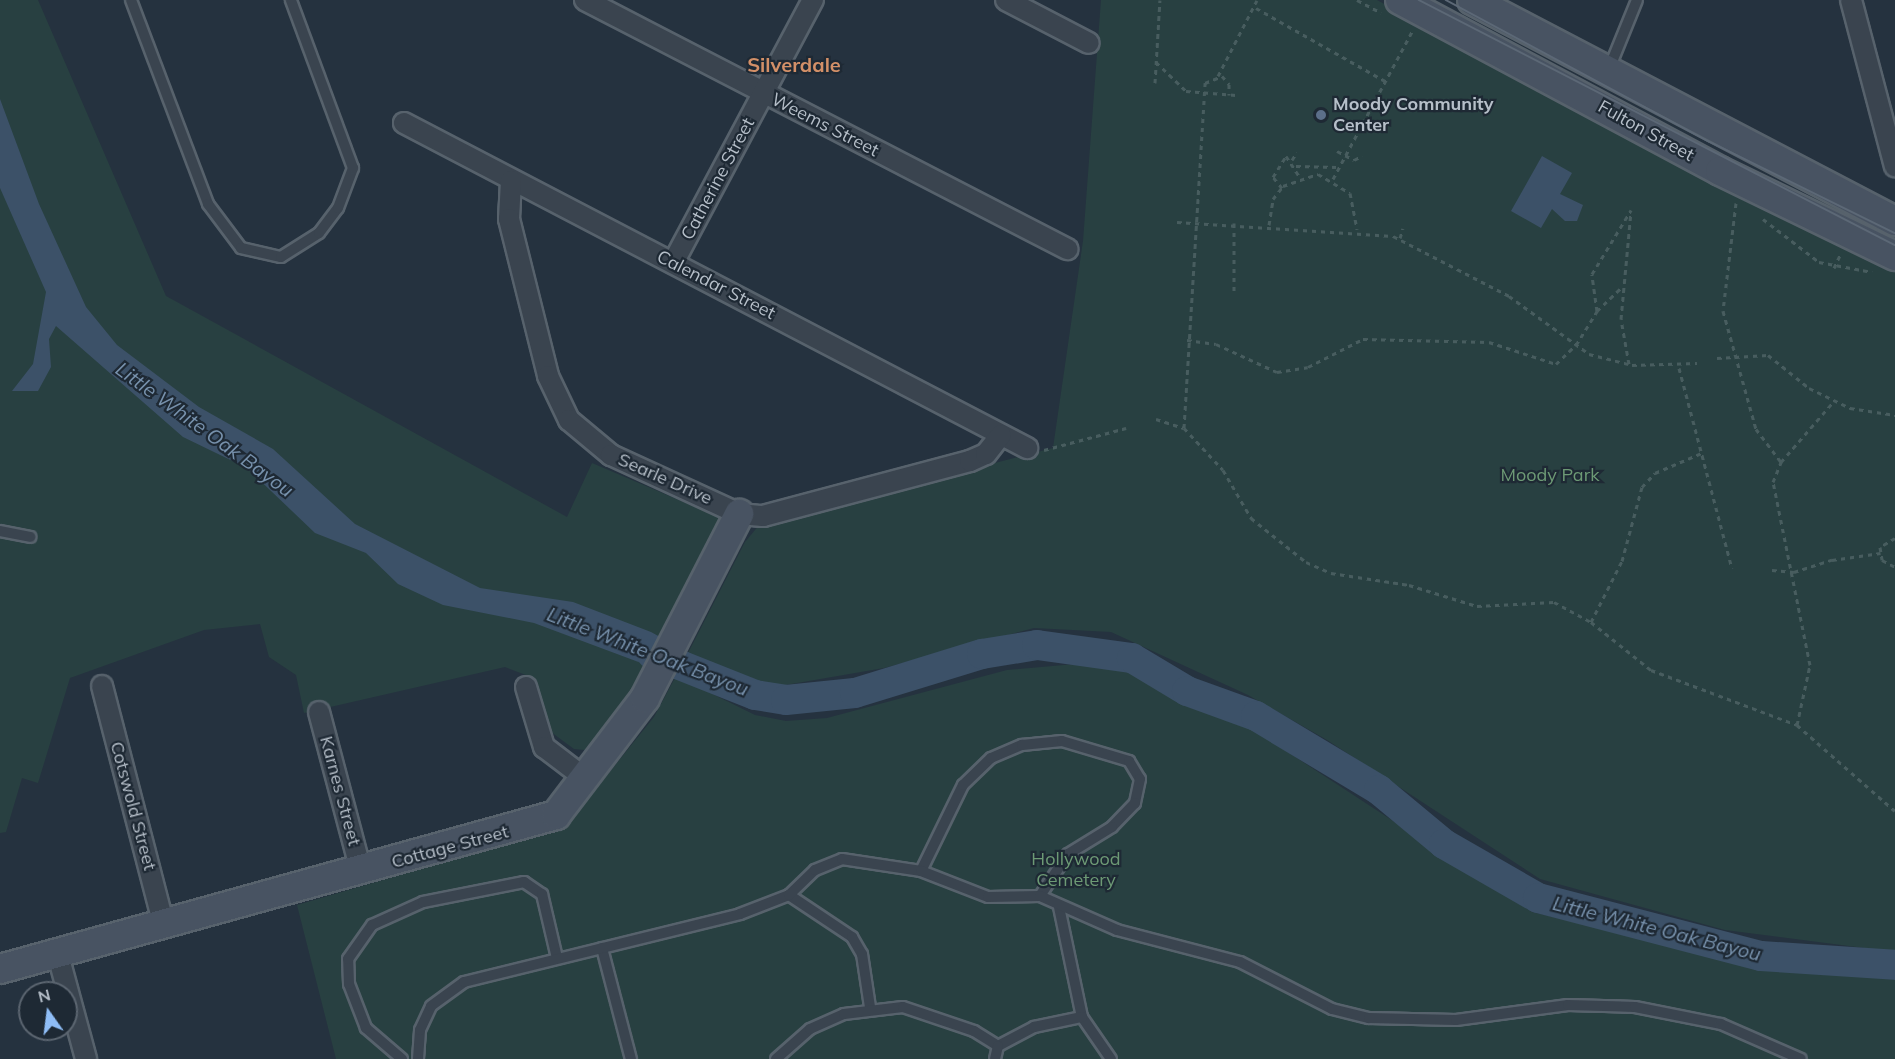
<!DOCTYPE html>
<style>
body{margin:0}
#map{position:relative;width:1895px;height:1059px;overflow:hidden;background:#25323f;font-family:Mulish,sans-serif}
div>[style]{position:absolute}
.green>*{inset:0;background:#284041}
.water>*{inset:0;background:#3c5168}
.river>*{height:30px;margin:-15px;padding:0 15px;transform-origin:15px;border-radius:15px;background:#3c5168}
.path>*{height:3px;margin-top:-1.5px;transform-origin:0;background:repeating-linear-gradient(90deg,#485d5f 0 4.5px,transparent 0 9px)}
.roads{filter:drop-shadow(2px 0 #57626c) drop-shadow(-2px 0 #57626c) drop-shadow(0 2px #57626c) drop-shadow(0 -2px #57626c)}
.lane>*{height:10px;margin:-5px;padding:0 5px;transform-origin:5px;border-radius:5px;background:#3a444f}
.street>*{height:20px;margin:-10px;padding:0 10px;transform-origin:10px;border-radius:10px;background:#3a444f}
.secondary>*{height:28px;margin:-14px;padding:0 14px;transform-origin:14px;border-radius:14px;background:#485362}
.tram>*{height:1.5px;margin:-0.75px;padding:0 0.75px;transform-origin:0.75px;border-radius:0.75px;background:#5c6876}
.dots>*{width:16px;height:16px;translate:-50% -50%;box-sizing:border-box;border:3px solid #1e2934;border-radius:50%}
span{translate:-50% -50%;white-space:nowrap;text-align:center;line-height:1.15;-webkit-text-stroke:4.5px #1e2934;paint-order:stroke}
.poi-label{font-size:18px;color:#b6bfc9;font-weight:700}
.left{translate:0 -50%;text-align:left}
.street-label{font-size:18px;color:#b6bfc9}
.park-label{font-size:18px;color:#6d9a75}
.neighbourhood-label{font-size:20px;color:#d39068;font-weight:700}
.water-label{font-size:20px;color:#7791ac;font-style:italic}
.north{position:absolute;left:18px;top:981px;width:60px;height:60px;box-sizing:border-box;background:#1e2934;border:2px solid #5b6570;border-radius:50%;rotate:346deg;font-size:16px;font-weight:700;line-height:24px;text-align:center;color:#b6bfc9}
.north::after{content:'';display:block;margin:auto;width:21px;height:27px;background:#8fbdf6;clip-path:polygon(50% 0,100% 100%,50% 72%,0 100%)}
</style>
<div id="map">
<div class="green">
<div style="clip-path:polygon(0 0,38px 0,166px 296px,567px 517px,592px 463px,721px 518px,630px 695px,585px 750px,574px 749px,551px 732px,531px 677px,505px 667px,304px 713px,296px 675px,269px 657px,260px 624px,204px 630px,70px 678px,38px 783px,22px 778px,6px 832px,0 833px)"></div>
<div style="clip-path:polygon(1101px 0,1377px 0,1570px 106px,1895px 257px,1895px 952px,1725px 930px,1540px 879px,1327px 740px,1248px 695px,1111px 632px,1034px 628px,884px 668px,774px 687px,688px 653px,745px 542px,760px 524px,1053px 448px,1083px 241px)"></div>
<div style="clip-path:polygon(1098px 662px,1129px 669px,1248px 726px,1532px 912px,1729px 959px,1895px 976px,1895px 1059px,336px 1059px,297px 905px,565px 827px,654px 717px,676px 676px,755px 715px,786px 721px,827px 718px,1007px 670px)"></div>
</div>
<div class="water">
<div style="clip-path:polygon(0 99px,39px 204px,86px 307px,117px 345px,199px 407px,273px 449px,355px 524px,480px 588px,573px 602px,651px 632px,695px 656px,684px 679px,534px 623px,443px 605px,398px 584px,366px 553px,315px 533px,247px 468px,183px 437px,56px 326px,49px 339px,51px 367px,38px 391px,12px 391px,33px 364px,46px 292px,0 188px)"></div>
<div style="clip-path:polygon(1542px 156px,1572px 173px,1560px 194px,1583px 205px,1577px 221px,1565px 221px,1552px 209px,1541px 228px,1511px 211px)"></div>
</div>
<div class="river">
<div style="left:652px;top:654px;width:111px;rotate:21.7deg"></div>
<div style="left:755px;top:695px;width:31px;rotate:9deg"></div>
<div style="left:786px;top:700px;width:69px;rotate:-5.8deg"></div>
<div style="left:855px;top:693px;width:133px;rotate:-17.1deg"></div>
<div style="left:982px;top:654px;width:56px;rotate:-9.3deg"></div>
<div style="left:1037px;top:645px;width:96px;rotate:7.8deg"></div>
<div style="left:1132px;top:658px;width:64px;rotate:31deg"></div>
<div style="left:1187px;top:691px;width:73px;rotate:19.9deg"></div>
<div style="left:1256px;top:716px;width:144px;rotate:31deg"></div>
<div style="left:1379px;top:790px;width:85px;rotate:39.7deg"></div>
<div style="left:1444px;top:844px;width:108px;rotate:29.9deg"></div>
<div style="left:1538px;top:898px;width:230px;rotate:14.6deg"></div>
<div style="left:1761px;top:956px;width:134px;rotate:3.8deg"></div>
</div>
<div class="path">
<div style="left:1357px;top:0;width:27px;rotate:28deg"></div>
<div style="left:1256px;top:8px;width:148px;rotate:29.5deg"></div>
<div style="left:1156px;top:62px;width:42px;rotate:44deg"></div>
<div style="left:1186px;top:91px;width:50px;rotate:4.6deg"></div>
<div style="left:1218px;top:76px;width:85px;rotate:-62.8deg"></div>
<div style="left:1155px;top:83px;width:83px;rotate:-86.6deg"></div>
<div style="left:1337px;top:151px;width:19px;rotate:28deg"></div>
<div style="left:1354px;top:160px;width:9px;rotate:-27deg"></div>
<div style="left:1292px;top:160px;width:9px;rotate:-58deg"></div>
<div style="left:1296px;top:166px;width:40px;rotate:1.4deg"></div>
<div style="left:1333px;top:179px;width:169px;rotate:-61.8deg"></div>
<div style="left:1282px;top:188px;width:14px;rotate:-129deg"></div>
<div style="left:1273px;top:177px;width:25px;rotate:-58deg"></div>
<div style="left:1286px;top:156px;width:24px;rotate:57deg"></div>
<div style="left:1736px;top:203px;width:109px;rotate:96.9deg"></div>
<div style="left:1723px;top:311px;width:123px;rotate:74.4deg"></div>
<div style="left:1756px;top:429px;width:41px;rotate:52.9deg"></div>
<div style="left:1763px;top:219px;width:71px;rotate:37.5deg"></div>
<div style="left:1819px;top:262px;width:54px;rotate:10.7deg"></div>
<div style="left:1177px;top:222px;width:216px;rotate:3.7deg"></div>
<div style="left:1393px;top:236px;width:131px;rotate:27.3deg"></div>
<div style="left:1509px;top:296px;width:99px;rotate:35.9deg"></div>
<div style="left:1589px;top:354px;width:44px;rotate:14.3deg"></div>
<div style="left:1632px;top:365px;width:65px;rotate:-1.8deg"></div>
<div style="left:1234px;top:223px;width:70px;rotate:90deg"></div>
<div style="left:1269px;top:225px;width:26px;rotate:-81deg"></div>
<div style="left:1273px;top:199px;width:16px;rotate:-52deg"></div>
<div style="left:1283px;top:186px;width:37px;rotate:-19deg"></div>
<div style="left:1318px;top:174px;width:37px;rotate:31deg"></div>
<div style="left:1350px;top:193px;width:37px;rotate:79deg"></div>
<div style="left:1400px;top:238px;width:10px;rotate:-73deg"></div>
<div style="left:1834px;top:268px;width:17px;rotate:-65deg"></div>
<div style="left:1597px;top:311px;width:33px;rotate:-44deg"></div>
<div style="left:1187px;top:340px;width:29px;rotate:8deg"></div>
<div style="left:1216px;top:344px;width:67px;rotate:24.7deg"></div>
<div style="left:1277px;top:372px;width:31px;rotate:-9deg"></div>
<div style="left:1308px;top:367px;width:62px;rotate:-27deg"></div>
<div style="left:1363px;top:339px;width:126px;rotate:1.4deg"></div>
<div style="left:1489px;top:342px;width:71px;rotate:18.2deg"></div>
<div style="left:1556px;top:364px;width:28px;rotate:-44deg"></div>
<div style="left:1576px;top:345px;width:40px;rotate:-58deg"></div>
<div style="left:1597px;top:311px;width:37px;rotate:-98deg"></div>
<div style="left:1592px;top:274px;width:75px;rotate:-58.6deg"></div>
<div style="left:1717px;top:358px;width:51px;rotate:-3.4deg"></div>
<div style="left:1768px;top:355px;width:53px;rotate:38.8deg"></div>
<div style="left:1809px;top:388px;width:46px;rotate:26deg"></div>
<div style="left:1850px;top:408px;width:46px;rotate:8.8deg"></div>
<div style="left:1629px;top:364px;width:46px;rotate:-100.1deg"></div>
<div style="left:1621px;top:319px;width:108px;rotate:-84.7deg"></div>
<div style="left:1679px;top:368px;width:207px;rotate:75.2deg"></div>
<div style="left:1156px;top:419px;width:29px;rotate:18deg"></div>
<div style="left:1184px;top:428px;width:57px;rotate:47.1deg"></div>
<div style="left:1223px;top:470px;width:56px;rotate:59.7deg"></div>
<div style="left:1251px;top:518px;width:70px;rotate:38.7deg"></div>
<div style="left:1306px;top:562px;width:27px;rotate:24deg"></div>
<div style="left:1331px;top:573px;width:79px;rotate:8.7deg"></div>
<div style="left:1409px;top:585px;width:71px;rotate:17.2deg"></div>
<div style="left:1477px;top:606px;width:77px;rotate:-3deg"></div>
<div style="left:1554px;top:602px;width:42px;rotate:28.4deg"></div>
<div style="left:1591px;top:622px;width:77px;rotate:38.7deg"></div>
<div style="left:1651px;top:670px;width:156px;rotate:20.6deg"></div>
<div style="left:1797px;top:725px;width:130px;rotate:41.3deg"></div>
<div style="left:1184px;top:428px;width:346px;rotate:-86.5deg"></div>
<div style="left:1205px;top:83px;width:18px;rotate:-22deg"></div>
<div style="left:1222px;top:76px;width:11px;rotate:49deg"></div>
<div style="left:1229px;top:84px;width:11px;rotate:90deg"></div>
<div style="left:1044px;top:450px;width:85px;rotate:-15deg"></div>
<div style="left:1895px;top:538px;width:17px;rotate:149deg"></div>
<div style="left:1880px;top:547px;width:13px;rotate:81deg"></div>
<div style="left:1882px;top:560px;width:15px;rotate:28deg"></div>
<div style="left:1772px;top:570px;width:22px;rotate:5deg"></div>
<div style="left:1794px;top:572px;width:40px;rotate:-18deg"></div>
<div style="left:1832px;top:560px;width:49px;rotate:-8.1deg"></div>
<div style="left:1591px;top:622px;width:68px;rotate:-63.1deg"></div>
<div style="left:1622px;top:561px;width:77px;rotate:-74.9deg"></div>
<div style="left:1642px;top:487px;width:19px;rotate:-47deg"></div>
<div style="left:1655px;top:473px;width:53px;rotate:-23.2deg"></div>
<div style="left:1797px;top:725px;width:61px;rotate:-77.8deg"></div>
<div style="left:1810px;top:665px;width:187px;rotate:-101.4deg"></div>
<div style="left:1773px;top:482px;width:22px;rotate:-68deg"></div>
<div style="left:1781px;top:462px;width:81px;rotate:-49deg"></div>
</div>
<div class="roads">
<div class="lane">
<div style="left:131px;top:0;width:218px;rotate:69.3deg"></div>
<div style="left:208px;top:204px;width:55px;rotate:53.1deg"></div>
<div style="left:241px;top:248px;width:41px;rotate:12.7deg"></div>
<div style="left:281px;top:257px;width:45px;rotate:-32.3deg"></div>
<div style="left:319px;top:233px;width:31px;rotate:-53deg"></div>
<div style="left:338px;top:208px;width:43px;rotate:-69.4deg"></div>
<div style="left:353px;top:168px;width:179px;rotate:-110.3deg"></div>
<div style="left:1609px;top:69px;width:74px;rotate:-67.9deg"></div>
<div style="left:0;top:531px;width:31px;rotate:11deg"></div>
<div style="left:921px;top:871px;width:96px;rotate:-64deg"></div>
<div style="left:963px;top:785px;width:39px;rotate:-44deg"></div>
<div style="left:991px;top:758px;width:34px;rotate:-23deg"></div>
<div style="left:1022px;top:745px;width:40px;rotate:-5.7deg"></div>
<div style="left:1062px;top:741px;width:70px;rotate:16.6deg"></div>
<div style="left:1129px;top:761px;width:21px;rotate:59deg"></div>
<div style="left:1140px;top:779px;width:25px;rotate:102deg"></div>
<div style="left:1135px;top:803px;width:33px;rotate:134deg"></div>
<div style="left:1112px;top:827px;width:52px;rotate:148.5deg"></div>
<div style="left:1068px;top:854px;width:50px;rotate:123.7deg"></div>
<div style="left:789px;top:895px;width:76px;rotate:33.7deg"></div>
<div style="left:852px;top:937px;width:20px;rotate:60deg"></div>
<div style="left:862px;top:954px;width:54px;rotate:81.4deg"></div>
<div style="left:1059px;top:907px;width:112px;rotate:78.2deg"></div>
<div style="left:1082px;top:1017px;width:51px;rotate:55.4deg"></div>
<div style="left:602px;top:948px;width:115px;rotate:75.4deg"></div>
<div style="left:998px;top:1046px;width:41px;rotate:-27.8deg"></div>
<div style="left:1034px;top:1027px;width:49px;rotate:-11.8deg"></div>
<div style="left:402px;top:1059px;width:48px;rotate:-139.3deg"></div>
<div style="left:366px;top:1028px;width:47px;rotate:-111.1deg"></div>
<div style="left:349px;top:984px;width:25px;rotate:-92deg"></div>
<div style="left:348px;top:959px;width:42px;rotate:-54.8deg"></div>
<div style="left:372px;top:925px;width:56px;rotate:-24.3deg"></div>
<div style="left:423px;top:902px;width:103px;rotate:-11.2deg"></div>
<div style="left:524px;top:882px;width:22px;rotate:34deg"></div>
<div style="left:542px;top:894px;width:66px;rotate:76.8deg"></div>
<div style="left:418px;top:1059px;width:29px;rotate:-86deg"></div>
<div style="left:420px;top:1030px;width:26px;rotate:-65deg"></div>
<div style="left:431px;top:1006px;width:41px;rotate:-36deg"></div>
<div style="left:464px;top:982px;width:284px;rotate:-13.8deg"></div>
<div style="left:740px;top:914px;width:53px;rotate:-21.2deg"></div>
<div style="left:789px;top:895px;width:36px;rotate:-44deg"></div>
<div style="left:815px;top:870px;width:29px;rotate:-22deg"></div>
<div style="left:842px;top:859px;width:80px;rotate:8.6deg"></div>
<div style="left:921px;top:871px;width:72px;rotate:21.2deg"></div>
<div style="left:988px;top:897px;width:52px;rotate:-1.1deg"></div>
<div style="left:1040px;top:896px;width:84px;rotate:23.8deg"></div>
<div style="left:1117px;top:930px;width:127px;rotate:14.6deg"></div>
<div style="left:1240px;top:962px;width:103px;rotate:27.1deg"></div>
<div style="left:1332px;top:1009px;width:38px;rotate:14deg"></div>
<div style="left:1369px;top:1018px;width:87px;rotate:1.3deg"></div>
<div style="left:1456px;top:1020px;width:113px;rotate:-7.6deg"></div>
<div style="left:1568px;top:1005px;width:67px;rotate:1.7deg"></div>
<div style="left:1635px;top:1007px;width:88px;rotate:11.2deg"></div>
<div style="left:1721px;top:1024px;width:87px;rotate:23.6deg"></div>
<div style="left:776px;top:1059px;width:45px;rotate:-41.4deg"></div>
<div style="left:810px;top:1029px;width:37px;rotate:-24deg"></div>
<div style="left:844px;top:1014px;width:59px;rotate:-6.8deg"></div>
<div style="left:903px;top:1007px;width:75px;rotate:18.7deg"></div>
<div style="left:974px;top:1031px;width:28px;rotate:32deg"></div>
<div style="left:998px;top:1046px;width:13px;rotate:103deg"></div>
</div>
<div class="street">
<div style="left:585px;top:0;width:543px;rotate:27.32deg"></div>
<div style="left:1006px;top:0;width:93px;rotate:27.4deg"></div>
<div style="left:1851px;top:0;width:172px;rotate:75.2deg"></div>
<div style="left:404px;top:123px;width:703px;rotate:27.55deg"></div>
<div style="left:511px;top:181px;width:38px;rotate:93deg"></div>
<div style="left:509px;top:219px;width:162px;rotate:76deg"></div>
<div style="left:548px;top:376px;width:49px;rotate:64.5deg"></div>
<div style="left:569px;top:420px;width:55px;rotate:39.8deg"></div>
<div style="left:611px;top:455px;width:141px;rotate:24.7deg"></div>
<div style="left:739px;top:514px;width:24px;rotate:5deg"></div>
<div style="left:763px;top:516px;width:214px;rotate:-14.9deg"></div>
<div style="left:970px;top:461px;width:17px;rotate:-24deg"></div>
<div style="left:986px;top:454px;width:24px;rotate:-52deg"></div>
<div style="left:673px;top:263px;width:298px;rotate:-62deg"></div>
<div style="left:102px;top:686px;width:248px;rotate:75.5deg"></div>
<div style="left:526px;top:687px;width:63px;rotate:73.3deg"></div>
<div style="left:544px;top:747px;width:53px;rotate:37.3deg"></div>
<div style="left:319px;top:712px;width:164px;rotate:75.2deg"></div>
<div style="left:58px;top:955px;width:108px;rotate:74.9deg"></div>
</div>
<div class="secondary">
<div style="left:1400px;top:0;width:363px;rotate:28.1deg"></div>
<div style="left:1720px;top:171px;width:195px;rotate:25.9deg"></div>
<div style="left:1472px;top:0;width:477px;rotate:27.6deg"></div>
<div style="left:0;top:969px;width:577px;rotate:-15.48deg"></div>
<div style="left:556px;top:815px;width:147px;rotate:-52.7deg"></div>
<div style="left:645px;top:698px;width:207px;rotate:-62.9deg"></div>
</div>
</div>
<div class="tram">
<div style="left:1419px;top:0;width:535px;rotate:27.24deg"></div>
<div style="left:1446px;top:0;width:298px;rotate:28.3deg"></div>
<div style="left:1708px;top:141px;width:208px;rotate:26.2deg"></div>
</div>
<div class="dots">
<div style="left:1321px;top:115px;background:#5c6f8a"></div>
</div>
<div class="poi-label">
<span class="left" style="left:1333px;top:115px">Moody Community<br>Center</span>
</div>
<div class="street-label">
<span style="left:825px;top:125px;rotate:27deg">Weems Street</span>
<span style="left:1646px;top:131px;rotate:29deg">Fulton Street</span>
<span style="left:718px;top:179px;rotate:-62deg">Catherine Street</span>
<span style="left:716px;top:285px;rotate:27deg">Calendar Street</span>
<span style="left:665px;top:479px;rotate:24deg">Searle Drive</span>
<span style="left:340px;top:791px;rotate:75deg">Karnes Street</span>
<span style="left:133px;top:806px;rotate:75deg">Cotswold Street</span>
<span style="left:450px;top:847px;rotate:-15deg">Cottage Street</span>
</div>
<div class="park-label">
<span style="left:1550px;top:475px">Moody Park</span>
<span style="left:1076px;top:870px">Hollywood<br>Cemetery</span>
</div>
<div class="neighbourhood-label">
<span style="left:794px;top:64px">Silverdale</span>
</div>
<div class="water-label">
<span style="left:205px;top:429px;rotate:36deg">Little White Oak Bayou</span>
<span style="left:648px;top:651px;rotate:21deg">Little White Oak Bayou</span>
<span style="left:1657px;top:928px;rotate:14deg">Little White Oak Bayou</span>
</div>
<div class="north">N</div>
</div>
